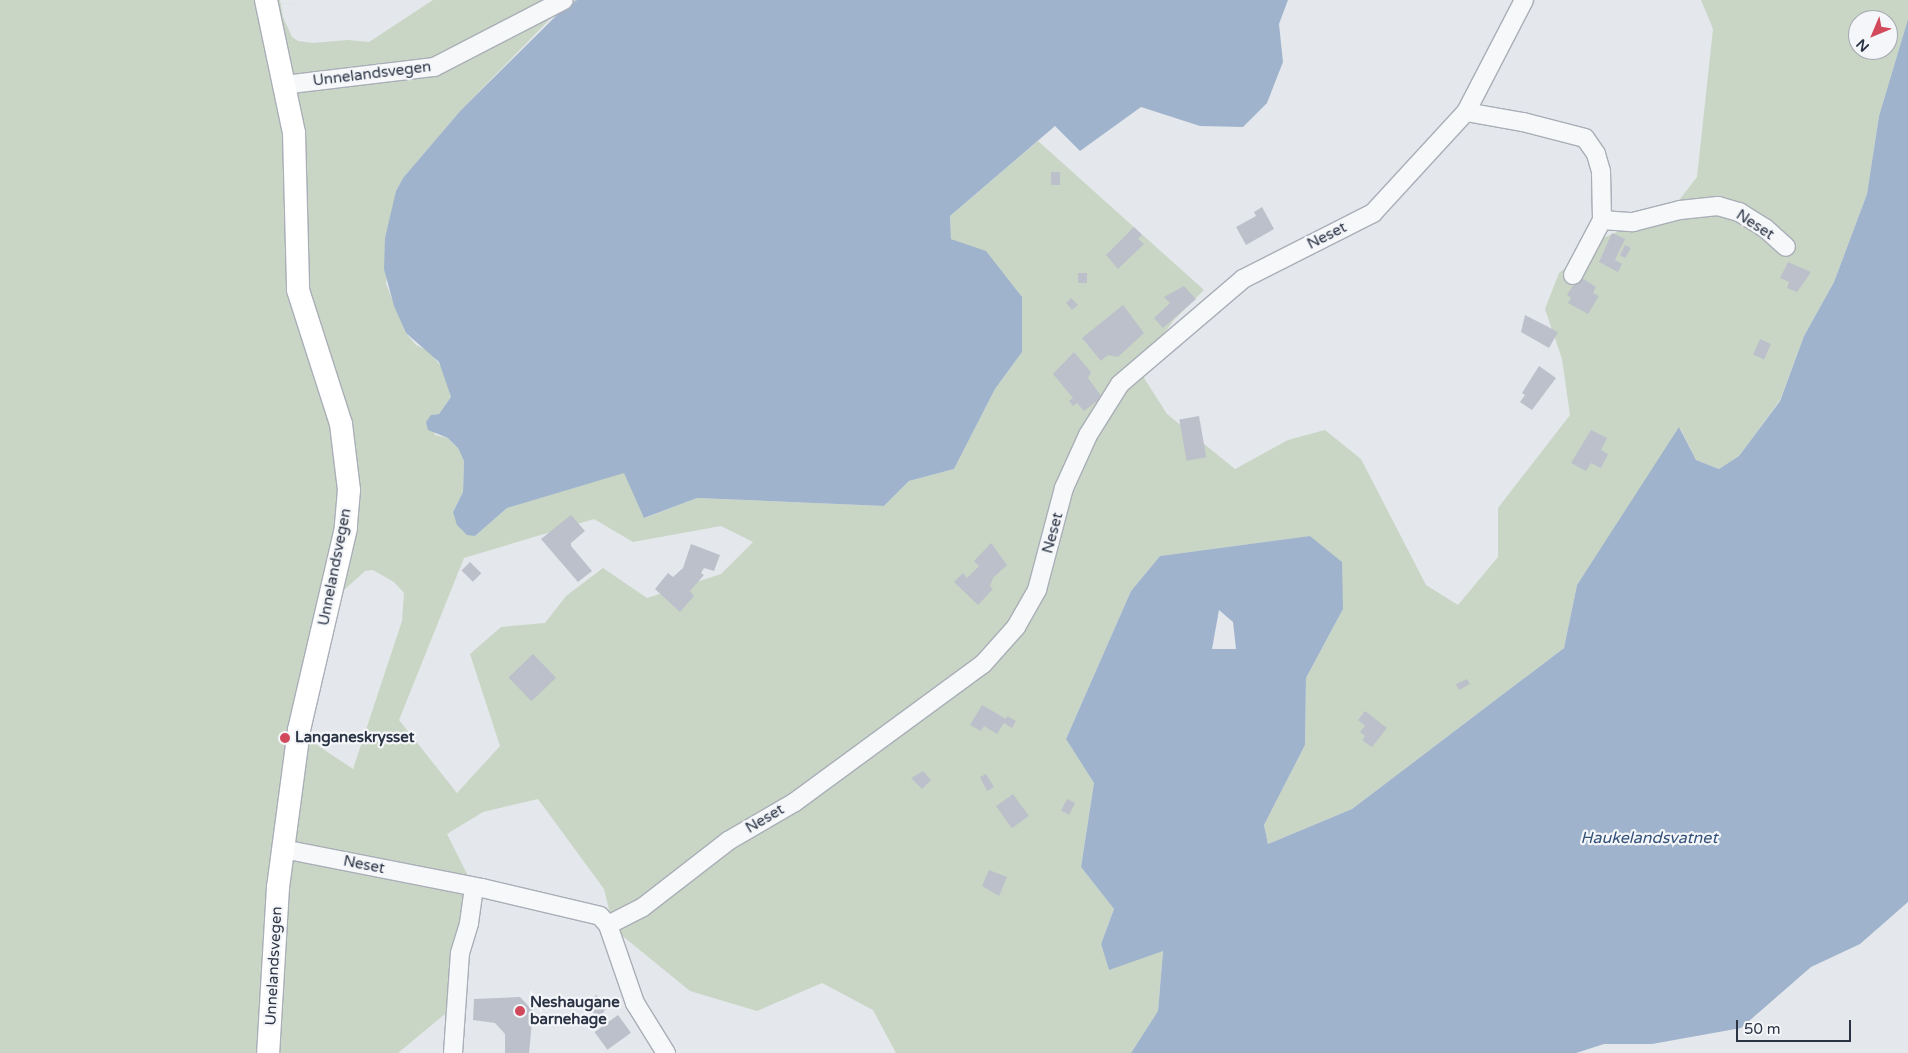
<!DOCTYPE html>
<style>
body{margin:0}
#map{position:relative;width:1908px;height:1053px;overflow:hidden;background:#e4e7ec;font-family:"Varela Round",sans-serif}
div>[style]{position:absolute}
.green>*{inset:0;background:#c9d6c5}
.water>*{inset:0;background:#9fb4cc}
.building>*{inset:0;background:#bbc0ca;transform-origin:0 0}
.roads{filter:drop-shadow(1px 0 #a9aeb7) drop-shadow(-1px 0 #a9aeb7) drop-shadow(0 1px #a9aeb7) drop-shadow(0 -1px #a9aeb7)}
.minor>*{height:18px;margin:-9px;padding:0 9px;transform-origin:9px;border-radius:9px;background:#f7f8fa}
.major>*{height:22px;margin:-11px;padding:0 11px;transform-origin:11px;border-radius:11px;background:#fff}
.dots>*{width:14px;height:14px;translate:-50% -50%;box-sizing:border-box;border:2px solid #f4f6f9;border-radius:50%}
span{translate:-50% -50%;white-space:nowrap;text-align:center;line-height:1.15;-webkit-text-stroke:4.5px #f4f6f9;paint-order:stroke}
.street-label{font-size:15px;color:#2b3445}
.poi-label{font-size:15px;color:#2b3445;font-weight:700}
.left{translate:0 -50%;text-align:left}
.water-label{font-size:16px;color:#34527a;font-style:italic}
.north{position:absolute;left:1848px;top:10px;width:50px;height:50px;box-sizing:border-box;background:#f4f6f9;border:1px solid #a4a8b1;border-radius:50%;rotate:225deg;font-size:14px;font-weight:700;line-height:20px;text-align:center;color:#2b3445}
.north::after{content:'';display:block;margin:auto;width:18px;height:22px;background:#d1495b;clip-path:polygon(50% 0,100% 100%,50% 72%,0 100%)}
.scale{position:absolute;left:1736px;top:1020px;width:115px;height:22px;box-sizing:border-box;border:2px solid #2b3445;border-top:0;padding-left:6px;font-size:15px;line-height:18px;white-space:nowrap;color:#2b3445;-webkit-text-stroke:4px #f4f6f9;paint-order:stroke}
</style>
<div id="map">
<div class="green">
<div style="clip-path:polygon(evenodd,0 0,280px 0,283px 17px,292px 37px,298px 41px,313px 43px,348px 40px,369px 42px,433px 0,577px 0,550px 19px,461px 110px,403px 178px,396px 191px,386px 284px,406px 333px,416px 345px,429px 351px,442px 368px,451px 397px,439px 414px,432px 415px,435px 435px,448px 438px,458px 448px,464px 461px,463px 492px,453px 512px,475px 536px,507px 508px,624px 472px,645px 518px,697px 498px,884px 506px,909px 481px,954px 469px,995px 389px,1022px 352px,986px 252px,951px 239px,950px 216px,1038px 141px,1204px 290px,1173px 321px,1139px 370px,1167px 414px,1235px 469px,1288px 440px,1325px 430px,1361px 459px,1426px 585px,1458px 605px,1498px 557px,1498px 508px,1570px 415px,1562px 359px,1545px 309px,1559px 273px,1603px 238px,1673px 208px,1697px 177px,1713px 29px,1701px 0,1908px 0,1908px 19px,1879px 116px,1867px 194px,1834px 282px,1804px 336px,1780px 400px,1739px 456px,1719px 469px,1696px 460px,1680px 428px,1577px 585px,1564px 648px,1352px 809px,1268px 844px,1264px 825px,1305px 745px,1306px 678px,1343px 609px,1310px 536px,1160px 556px,1131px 591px,1066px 739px,1094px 783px,1081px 867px,1114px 909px,1101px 944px,1109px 969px,1163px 950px,1158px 1011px,1131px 1053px,896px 1053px,873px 1010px,822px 983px,757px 1011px,690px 991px,614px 929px,604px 889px,538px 799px,483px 812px,447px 834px,476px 892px,445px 1014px,398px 1053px,0 1053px,0 0,1858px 20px,1888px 20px,1888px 50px,1858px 50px,1858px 20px,0 0,594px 519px,633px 542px,721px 526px,753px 542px,721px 574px,647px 598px,603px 568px,566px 596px,545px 623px,501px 627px,470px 654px,500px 746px,457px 793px,399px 720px,464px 558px,594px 519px,0 0,373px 570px,394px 582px,404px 593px,402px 621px,353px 769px,293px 729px,338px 589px,344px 590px,365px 571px,373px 570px)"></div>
</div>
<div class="water">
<div style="clip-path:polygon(1288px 0,1279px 24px,1283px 62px,1267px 103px,1243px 127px,1200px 126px,1141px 107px,1080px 151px,1055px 126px,950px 216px,951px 239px,986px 251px,1022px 297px,1022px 352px,995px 389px,954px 469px,909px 481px,884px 506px,697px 498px,644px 518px,624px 473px,507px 508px,475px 536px,467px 535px,457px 525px,453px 512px,463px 492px,464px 461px,458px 448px,448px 438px,428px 430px,426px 422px,431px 415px,439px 414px,451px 397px,439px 362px,406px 333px,394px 306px,384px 269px,385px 238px,396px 191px,403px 178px,461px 110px,563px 9px,577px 0)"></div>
<div style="clip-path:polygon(evenodd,1908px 19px,1908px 902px,1860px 944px,1811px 967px,1741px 1028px,1652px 1044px,1604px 1044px,1576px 1053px,1131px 1053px,1158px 1011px,1163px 951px,1109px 970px,1101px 944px,1114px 909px,1081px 867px,1094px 783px,1066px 739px,1131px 591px,1160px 556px,1310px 536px,1342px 562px,1343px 609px,1306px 678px,1305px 745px,1264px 825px,1268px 844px,1352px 809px,1564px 648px,1577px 585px,1679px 427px,1696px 460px,1719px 469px,1739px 456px,1780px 401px,1804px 336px,1834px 282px,1867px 194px,1879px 116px,1908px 19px,1219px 610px,1233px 622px,1236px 649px,1212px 649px,1219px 610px)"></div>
</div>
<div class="building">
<div style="left:1051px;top:172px;width:9px;height:13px"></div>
<div style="clip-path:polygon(1262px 207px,1274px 229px,1246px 245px,1236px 227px,1256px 216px,1254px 212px)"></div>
<div style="clip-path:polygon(1134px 227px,1142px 235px,1138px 239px,1144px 244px,1118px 269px,1106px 255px)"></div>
<div style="clip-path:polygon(1612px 233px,1625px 239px,1615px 260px,1622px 264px,1618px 272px,1599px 262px)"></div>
<div style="clip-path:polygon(1625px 245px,1631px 248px,1625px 258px,1620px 255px)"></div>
<div style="clip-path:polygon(1788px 262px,1811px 272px,1797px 292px,1787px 288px,1789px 282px,1780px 278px)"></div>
<div style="left:1078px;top:273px;width:9px;height:10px"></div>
<div style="clip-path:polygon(1579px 276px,1596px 287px,1593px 293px,1599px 296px,1588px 314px,1568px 303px,1571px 298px,1567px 295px)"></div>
<div style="clip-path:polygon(1184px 286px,1196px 299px,1163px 328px,1154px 318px,1170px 303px,1164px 297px)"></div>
<div style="clip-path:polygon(1071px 298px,1078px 305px,1072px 310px,1066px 303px)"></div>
<div style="clip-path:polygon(1123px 305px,1144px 333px,1118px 357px,1108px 355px,1101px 361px,1082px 338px)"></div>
<div style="clip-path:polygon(1525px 315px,1558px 332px,1549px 348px,1521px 332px)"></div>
<div style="left:1760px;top:339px;width:12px;height:17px;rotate:24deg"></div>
<div style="clip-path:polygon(1074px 352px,1091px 372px,1088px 378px,1102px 397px,1084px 411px,1077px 403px,1073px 406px,1069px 401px,1073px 398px,1053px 374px)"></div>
<div style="clip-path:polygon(1539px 366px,1556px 378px,1532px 410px,1520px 402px,1525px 395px,1522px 393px)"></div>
<div style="left:1199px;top:416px;width:42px;height:20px;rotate:80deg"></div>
<div style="clip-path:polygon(1591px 430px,1607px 438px,1601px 450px,1608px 454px,1601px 468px,1591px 463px,1586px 471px,1571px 463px)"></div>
<div style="clip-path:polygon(571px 515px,585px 531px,571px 543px,571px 546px,592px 571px,578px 582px,541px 539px)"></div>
<div style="clip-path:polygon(991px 543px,1007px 565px,993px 578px,990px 586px,993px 589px,978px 605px,954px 582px,963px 573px,967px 578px,979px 566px,974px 561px)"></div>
<div style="clip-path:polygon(691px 544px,720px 555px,714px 571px,704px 568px,701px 573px,704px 575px,690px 591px,694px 596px,680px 612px,655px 589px,668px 573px,673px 577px,683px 568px)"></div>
<div style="left:470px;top:562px;width:16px;height:12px;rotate:45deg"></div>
<div style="left:533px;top:654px;width:33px;height:34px;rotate:46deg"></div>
<div style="clip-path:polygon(1467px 679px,1470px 684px,1459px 690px,1456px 684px)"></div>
<div style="clip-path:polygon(982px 705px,1006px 719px,1007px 716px,1016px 721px,1012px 728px,1004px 723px,997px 734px,984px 726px,981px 731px,970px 725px)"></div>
<div style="clip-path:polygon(1365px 711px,1387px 728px,1372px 747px,1362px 740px,1365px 736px,1360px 732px,1365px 726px,1358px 720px)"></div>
<div style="clip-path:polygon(923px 771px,931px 780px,922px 789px,911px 778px)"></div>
<div style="clip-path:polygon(986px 774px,994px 787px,987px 791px,980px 777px)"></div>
<div style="left:1013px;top:794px;width:27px;height:21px;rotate:54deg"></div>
<div style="left:1067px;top:799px;width:9px;height:13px;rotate:27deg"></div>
<div style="clip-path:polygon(989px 870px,1007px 877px,999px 896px,982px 886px)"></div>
<div style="left:596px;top:995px;width:16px;height:16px;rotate:35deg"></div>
<div style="clip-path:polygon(520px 997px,533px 1011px,529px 1053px,505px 1053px,505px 1034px,495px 1023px,473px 1020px,474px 999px)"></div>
<div style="left:618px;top:1015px;width:22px;height:29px;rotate:54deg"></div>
</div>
<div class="roads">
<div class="minor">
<div style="left:283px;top:85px;width:152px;rotate:-6.8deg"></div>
<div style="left:434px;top:67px;width:146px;rotate:-27.3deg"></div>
<div style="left:1466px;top:112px;width:58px;rotate:10deg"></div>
<div style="left:1523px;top:122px;width:64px;rotate:14.5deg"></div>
<div style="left:1585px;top:138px;width:19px;rotate:55deg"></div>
<div style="left:1596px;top:154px;width:18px;rotate:74deg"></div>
<div style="left:1601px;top:171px;width:49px;rotate:88.8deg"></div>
<div style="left:1602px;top:220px;width:31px;rotate:4deg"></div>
<div style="left:1633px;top:222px;width:49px;rotate:-14.3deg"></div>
<div style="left:1680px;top:210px;width:38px;rotate:-6deg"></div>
<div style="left:1718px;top:206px;width:22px;rotate:16deg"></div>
<div style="left:1739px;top:212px;width:31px;rotate:32deg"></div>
<div style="left:1765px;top:228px;width:28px;rotate:42deg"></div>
<div style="left:1573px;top:275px;width:62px;rotate:-62.2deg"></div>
<div style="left:283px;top:849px;width:203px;rotate:11.1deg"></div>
<div style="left:482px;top:888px;width:121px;rotate:13.3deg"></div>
<div style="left:600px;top:916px;width:12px;rotate:48deg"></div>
<div style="left:608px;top:925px;width:83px;rotate:70.9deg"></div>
<div style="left:635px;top:1003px;width:59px;rotate:58.2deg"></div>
<div style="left:608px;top:925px;width:39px;rotate:-27deg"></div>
<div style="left:643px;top:907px;width:108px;rotate:-37.8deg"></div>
<div style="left:728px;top:841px;width:78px;rotate:-30.2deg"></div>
<div style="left:795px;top:802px;width:233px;rotate:-36.3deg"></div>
<div style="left:983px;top:664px;width:50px;rotate:-48.3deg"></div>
<div style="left:1016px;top:627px;width:43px;rotate:-60.4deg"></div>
<div style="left:1037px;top:590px;width:106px;rotate:-75.2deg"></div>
<div style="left:1064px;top:488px;width:58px;rotate:-65.6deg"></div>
<div style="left:1088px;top:435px;width:60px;rotate:-57.9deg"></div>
<div style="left:1120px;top:384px;width:162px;rotate:-40.5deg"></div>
<div style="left:1243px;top:279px;width:146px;rotate:-26.9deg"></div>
<div style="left:1373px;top:213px;width:137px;rotate:-47.4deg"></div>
<div style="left:1466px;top:112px;width:126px;rotate:-62.6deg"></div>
<div style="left:453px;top:1053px;width:100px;rotate:-86deg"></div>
<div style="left:460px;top:953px;width:31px;rotate:-73deg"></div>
<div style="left:469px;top:923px;width:36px;rotate:-82deg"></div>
</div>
<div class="major">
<div style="left:266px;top:0;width:136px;rotate:78.1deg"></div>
<div style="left:294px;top:133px;width:157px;rotate:88.5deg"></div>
<div style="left:298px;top:290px;width:141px;rotate:72.2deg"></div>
<div style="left:341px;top:424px;width:66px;rotate:83.1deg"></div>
<div style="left:349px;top:490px;width:38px;rotate:95deg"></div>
<div style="left:346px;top:528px;width:207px;rotate:103.1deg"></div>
<div style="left:299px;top:730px;width:158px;rotate:97.6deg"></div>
<div style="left:278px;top:887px;width:166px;rotate:93.4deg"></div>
</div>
</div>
<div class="dots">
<div style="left:285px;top:738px;background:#d1495b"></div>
<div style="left:520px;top:1011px;background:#d1495b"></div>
</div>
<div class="street-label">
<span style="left:372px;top:74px;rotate:-7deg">Unnelandsvegen</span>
<span style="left:1755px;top:225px;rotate:33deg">Neset</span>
<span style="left:1327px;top:236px;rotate:-27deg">Neset</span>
<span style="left:1053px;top:533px;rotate:-75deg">Neset</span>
<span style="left:335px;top:567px;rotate:-79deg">Unnelandsvegen</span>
<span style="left:765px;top:819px;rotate:-31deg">Neset</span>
<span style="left:364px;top:865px;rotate:11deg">Neset</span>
<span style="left:274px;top:966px;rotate:-87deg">Unnelandsvegen</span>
</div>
<div class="poi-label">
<span class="left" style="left:295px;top:738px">Langaneskrysset</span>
<span class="left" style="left:530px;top:1011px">Neshaugane<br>barnehage</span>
</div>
<div class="water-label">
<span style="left:1649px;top:838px">Haukelandsvatnet</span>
</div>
<div class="north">N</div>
<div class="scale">50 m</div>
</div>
